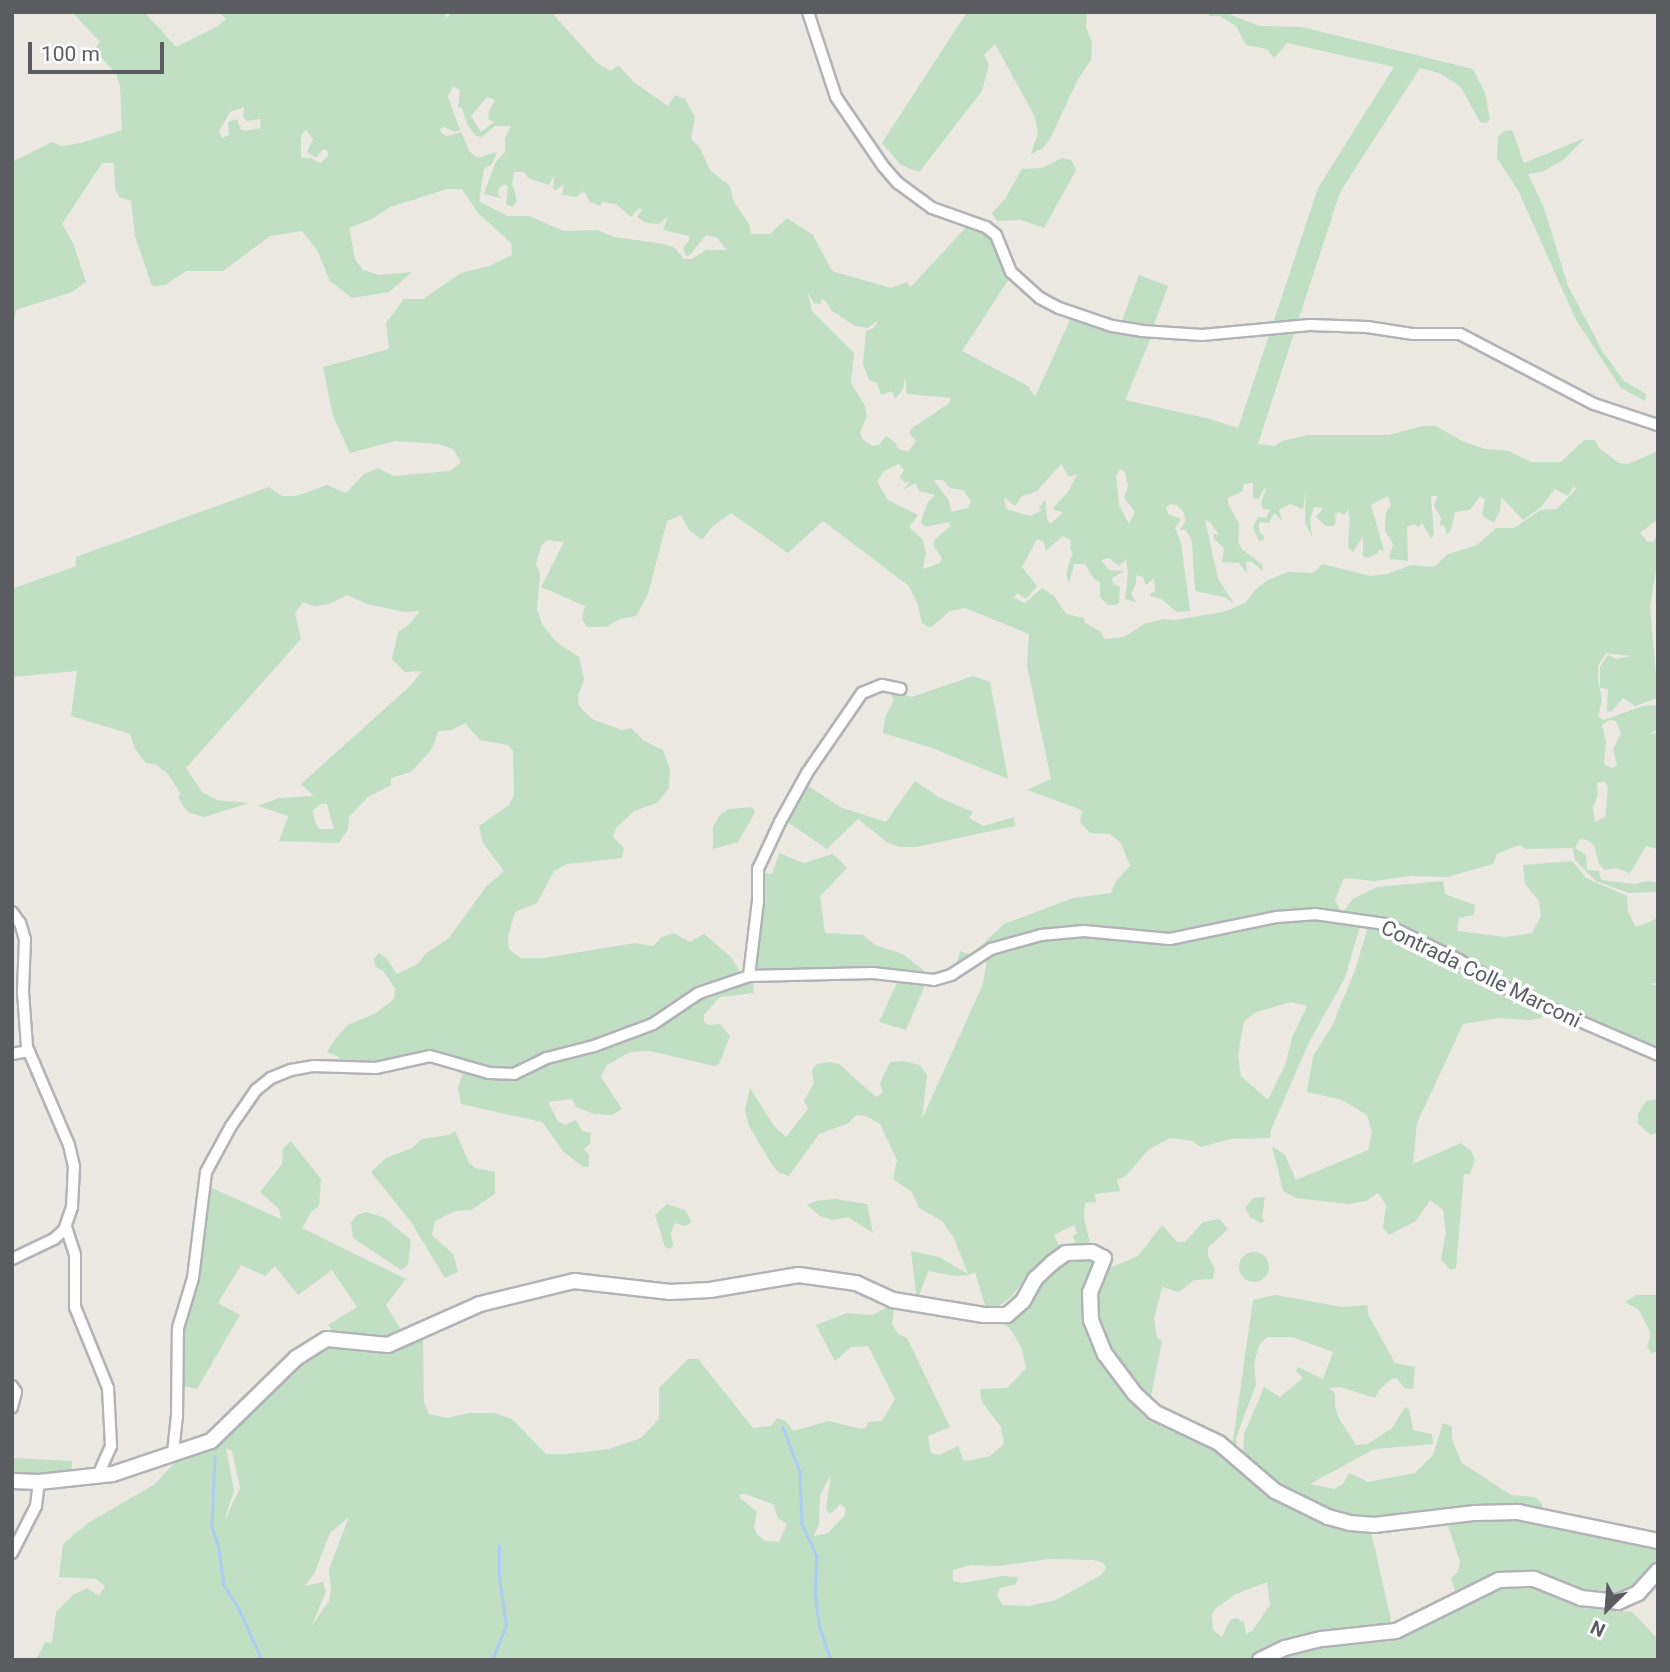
<!DOCTYPE html>
<style>
body{margin:0}
#map{position:relative;width:1670px;height:1672px;overflow:hidden;background:#ebe9e2;font-family:Roboto,sans-serif}
div>[style]{position:absolute}
.green>*{inset:0;background:#c1dfc3}
.round{border-radius:50%}
.stream>*{height:2.5px;margin:-1.25px;padding:0 1.25px;transform-origin:1.25px;border-radius:1.25px;background:#a9cdf3}
.roads{filter:drop-shadow(2px 0 #b2b3b7) drop-shadow(-2px 0 #b2b3b7) drop-shadow(0 2px #b2b3b7) drop-shadow(0 -2px #b2b3b7)}
.street>*{height:10px;margin:-5px;padding:0 5px;transform-origin:5px;border-radius:5px;background:#fff}
.secondary>*{height:14px;margin:-7px;padding:0 7px;transform-origin:7px;border-radius:7px;background:#fff}
span{translate:-50% -50%;white-space:nowrap;text-align:center;line-height:1.15;-webkit-text-stroke:7px #fff;paint-order:stroke}
.street-label{font-size:21px;color:#5a5c60}
.frame{position:absolute;inset:0;border:14px solid #5a5c60;pointer-events:none}
.north{position:absolute;left:1572px;top:1574px;width:70px;height:70px;-webkit-text-stroke:5px #fff;paint-order:stroke;rotate:205deg;font-size:19px;font-weight:700;line-height:28px;text-align:center;color:#5a5c60}
.north::after{content:'';display:block;margin:auto;width:24px;height:32px;background:#5a5c60;clip-path:polygon(50% 0,100% 100%,50% 72%,0 100%)}
.scale{position:absolute;left:28px;top:42px;width:136px;height:32px;box-sizing:border-box;border:4px solid #5a5c60;border-top:0;padding-left:9px;font-size:21px;line-height:24px;white-space:nowrap;color:#5a5c60;-webkit-text-stroke:5px #fff;paint-order:stroke}
</style>
<div id="map">
<div class="green">
<div style="clip-path:polygon(evenodd,72px 12px,144px 12px,176px 47px,218px 26px,226px 19px,219px 12px,445px 12px,446px 18px,452px 12px,551px 12px,597px 63px,611px 71px,618px 65px,635px 83px,668px 106px,675px 95px,685px 99px,695px 117px,691px 139px,700px 148px,710px 170px,730px 186px,734px 202px,749px 224px,751px 234px,770px 234px,787px 218px,813px 235px,832px 271px,891px 288px,907px 282px,911px 287px,967px 226px,985px 232px,994px 238px,999px 261px,1009px 279px,962px 351px,1028px 386px,1035px 397px,1070px 320px,1152px 335px,1125px 400px,1210px 419px,1238px 428px,1318px 188px,1394px 67px,1287px 43px,1274px 58px,1267px 49px,1246px 45px,1236px 26px,1220px 16px,1209px 16px,1208px 12px,1224px 12px,1259px 26px,1302px 27px,1473px 69px,1485px 93px,1490px 119px,1487px 123px,1480px 122px,1460px 86px,1439px 73px,1420px 68px,1340px 192px,1258px 444px,1275px 446px,1282px 441px,1308px 435px,1389px 435px,1422px 426px,1436px 426px,1464px 442px,1486px 449px,1509px 451px,1531px 462px,1561px 462px,1584px 440px,1595px 440px,1599px 448px,1619px 463px,1628px 464px,1658px 451px,1658px 519px,1640px 533px,1648px 542px,1654px 541px,1658px 531px,1658px 559px,1650px 607px,1658px 698px,1635px 706px,1623px 698px,1611px 712px,1607px 711px,1608px 689px,1600px 688px,1600px 667px,1608px 655px,1617px 659px,1630px 656px,1606px 653px,1598px 666px,1598px 680px,1602px 700px,1598px 717px,1604px 720px,1643px 706px,1658px 705px,1658px 729px,1648px 735px,1658px 732px,1658px 849px,1646px 846px,1630px 873px,1616px 868px,1605px 870px,1599px 864px,1594px 845px,1587px 840px,1580px 839px,1575px 848px,1586px 855px,1587px 870px,1599px 871px,1601px 880px,1634px 884px,1648px 881px,1658px 883px,1658px 892px,1629px 893px,1596px 881px,1575px 860px,1573px 848px,1526px 849px,1519px 845px,1497px 854px,1493px 864px,1447px 877px,1411px 876px,1374px 881px,1344px 878px,1335px 900px,1342px 913px,1353px 899px,1377px 887px,1443px 881px,1445px 894px,1475px 905px,1474px 915px,1459px 918px,1457px 931px,1505px 937px,1532px 933px,1541px 916px,1539px 901px,1525px 884px,1523px 865px,1572px 861px,1586px 878px,1627px 896px,1628px 912px,1636px 927px,1658px 918px,1658px 983px,1650px 984px,1658px 986px,1658px 1054px,1579px 1021px,1400px 929px,1291px 913px,1254px 916px,1169px 936px,1045px 931px,994px 944px,955px 969px,960px 951px,971px 955px,1004px 924px,1073px 898px,1111px 893px,1116px 881px,1130px 866px,1121px 843px,1110px 834px,1090px 833px,1080px 822px,1082px 810px,1027px 790px,1051px 779px,1027px 666px,1029px 634px,965px 608px,950px 611px,930px 628px,922px 623px,918px 605px,909px 586px,823px 521px,788px 553px,731px 513px,713px 526px,702px 540px,689px 530px,681px 515px,667px 521px,648px 594px,636px 616px,620px 619px,606px 627px,587px 627px,582px 619px,585px 606px,541px 587px,564px 542px,547px 540px,541px 546px,536px 564px,540px 575px,537px 609px,542px 624px,556px 642px,579px 657px,584px 679px,578px 696px,579px 706px,592px 719px,622px 730px,631px 728px,644px 741px,663px 750px,670px 769px,669px 788px,657px 803px,634px 811px,616px 828px,613px 837px,624px 848px,622px 858px,567px 864px,554px 871px,537px 903px,515px 912px,508px 937px,509px 949px,520px 958px,544px 958px,635px 943px,653px 946px,662px 937px,674px 933px,690px 942px,704px 934px,732px 958px,739px 970px,734px 976px,696px 991px,663px 1015px,516px 1071px,481px 1068px,440px 1054px,383px 1064px,342px 1063px,339px 1057px,327px 1052px,336px 1038px,348px 1025px,376px 1013px,394px 999px,395px 988px,384px 972px,375px 966px,374px 959px,379px 953px,387px 959px,397px 974px,419px 963px,426px 953px,448px 939px,486px 887px,504px 871px,483px 843px,479px 826px,509px 805px,514px 796px,513px 751px,508px 745px,480px 740px,465px 723px,452px 730px,438px 731px,432px 749px,411px 772px,391px 778px,391px 785px,368px 797px,349px 817px,348px 829px,339px 843px,279px 841px,288px 816px,258px 806px,279px 798px,314px 796px,301px 784px,410px 686px,422px 671px,405px 672px,392px 659px,398px 632px,410px 624px,420px 611px,404px 612px,367px 604px,347px 595px,329px 604px,314px 606px,303px 602px,295px 613px,301px 639px,186px 768px,202px 792px,217px 800px,249px 803px,204px 817px,190px 813px,184px 807px,178px 797px,181px 794px,168px 774px,155px 764px,146px 763px,135px 749px,130px 734px,71px 716px,77px 671px,12px 677px,12px 589px,76px 566px,76px 557px,269px 487px,282px 496px,296px 496px,327px 485px,346px 493px,364px 474px,378px 468px,394px 476px,450px 471px,461px 462px,453px 449px,439px 444px,395px 441px,350px 453px,333px 416px,323px 367px,389px 349px,386px 323px,404px 299px,423px 299px,461px 273px,489px 266px,512px 255px,511px 243px,479px 214px,462px 189px,447px 189px,390px 207px,372px 219px,349px 228px,355px 259px,363px 270px,380px 275px,412px 272px,389px 292px,352px 298px,330px 281px,317px 250px,302px 231px,270px 236px,223px 271px,186px 271px,165px 285px,152px 286px,135px 236px,131px 201px,119px 197px,115px 189px,114px 163px,102px 163px,62px 224px,73px 243px,86px 282px,72px 292px,16px 310px,12px 334px,12px 162px,52px 142px,62px 146px,81px 143px,122px 130px,120px 85px,116px 74px,94px 49px,100px 42px,72px 12px,453px 86px,460px 90px,458px 107px,462px 108px,467px 124px,476px 136px,482px 137px,495px 126px,511px 126px,505px 138px,505px 152px,495px 163px,484px 194px,502px 198px,498px 195px,499px 188px,505px 184px,508px 186px,506px 204px,512px 207px,517px 201px,512px 183px,514px 172px,524px 172px,528px 178px,549px 185px,555px 174px,553px 188px,555px 191px,564px 184px,562px 195px,576px 197px,584px 191px,590px 202px,600px 206px,602px 202px,616px 204px,631px 217px,639px 208px,642px 210px,637px 217px,646px 223px,659px 224px,668px 216px,663px 230px,689px 236px,689px 241px,683px 247px,686px 256px,690px 255px,706px 235px,716px 237px,727px 250px,706px 250px,692px 259px,684px 259px,675px 248px,664px 244px,615px 237px,597px 230px,564px 231px,529px 216px,507px 216px,479px 201px,484px 169px,492px 164px,497px 152px,478px 158px,470px 152px,461px 132px,446px 136px,441px 132px,440px 129px,444px 127px,455px 132px,460px 130px,448px 97px,453px 86px,72px 12px,487px 97px,495px 100px,489px 111px,488px 119px,494px 122px,481px 132px,471px 116px,487px 97px,72px 12px,244px 107px,243px 117px,247px 121px,260px 119px,261px 128px,245px 131px,240px 129px,237px 119px,228px 122px,229px 135px,222px 138px,219px 131px,230px 112px,244px 107px,72px 12px,306px 130px,313px 139px,307px 152px,316px 158px,323px 149px,328px 151px,328px 156px,320px 163px,311px 158px,301px 158px,301px 135px,306px 130px,72px 12px,808px 293px,814px 303px,820px 304px,822px 299px,826px 301px,832px 311px,855px 326px,868px 328px,878px 320px,874px 328px,866px 331px,863px 364px,869px 380px,877px 383px,881px 395px,892px 391px,895px 399px,903px 389px,905px 376px,907px 394px,951px 398px,948px 404px,911px 429px,910px 434px,916px 441px,908px 452px,897px 448px,896px 443px,886px 436px,879px 445px,873px 446px,863px 440px,860px 432px,867px 416px,864px 404px,851px 383px,854px 353px,812px 311px,808px 293px,72px 12px,899px 464px,904px 470px,900px 477px,905px 483px,910px 481px,903px 490px,915px 483px,919px 491px,935px 495px,928px 502px,923px 515px,921px 522px,925px 527px,948px 522px,951px 526px,934px 540px,934px 547px,942px 558px,940px 563px,923px 569px,926px 553px,923px 540px,909px 527px,918px 515px,888px 500px,877px 482px,884px 471px,899px 464px,72px 12px,1061px 464px,1069px 477px,1077px 474px,1068px 492px,1054px 507px,1053px 510px,1063px 512px,1055px 520px,1050px 524px,1047px 519px,1045px 499px,1039px 508px,1042px 510px,1030px 516px,1006px 509px,1004px 497px,1015px 506px,1022px 496px,1037px 491px,1061px 464px,72px 12px,1120px 469px,1125px 472px,1128px 486px,1124px 498px,1135px 512px,1129px 524px,1119px 505px,1116px 476px,1120px 469px,72px 12px,934px 480px,943px 480px,950px 488px,963px 490px,971px 501px,968px 508px,951px 512px,949px 501px,934px 480px,72px 12px,1253px 483px,1253px 498px,1259px 499px,1264px 488px,1266px 489px,1261px 502px,1262px 508px,1270px 510px,1266px 518px,1258px 517px,1255px 522px,1253px 528px,1259px 541px,1263px 540px,1264px 536px,1259px 532px,1259px 522px,1269px 523px,1274px 513px,1282px 521px,1279px 510px,1290px 504px,1303px 509px,1306px 489px,1305px 523px,1312px 537px,1310px 520px,1314px 507px,1323px 508px,1316px 517px,1326px 526px,1333px 526px,1336px 523px,1335px 515px,1339px 512px,1344px 515px,1348px 510px,1350px 519px,1348px 547px,1353px 552px,1363px 536px,1363px 556px,1368px 558px,1378px 553px,1379px 549px,1384px 551px,1371px 505px,1388px 496px,1391px 506px,1386px 512px,1385px 531px,1393px 544px,1389px 559px,1408px 561px,1407px 527px,1413px 524px,1419px 527px,1422px 523px,1431px 538px,1434px 535px,1431px 496px,1437px 496px,1434px 506px,1441px 518px,1440px 526px,1444px 525px,1447px 535px,1451px 530px,1455px 512px,1470px 510px,1480px 496px,1485px 500px,1482px 514px,1487px 519px,1494px 522px,1500px 511px,1501px 497px,1523px 520px,1540px 508px,1555px 489px,1568px 496px,1573px 487px,1577px 488px,1557px 509px,1541px 510px,1514px 528px,1496px 528px,1477px 545px,1448px 554px,1434px 567px,1412px 565px,1387px 574px,1370px 576px,1323px 564px,1313px 573px,1288px 572px,1268px 580px,1256px 589px,1245px 603px,1223px 612px,1175px 620px,1163px 619px,1144px 624px,1124px 637px,1104px 639px,1101px 632px,1085px 623px,1084px 618px,1066px 614px,1054px 596px,1042px 588px,1025px 603px,1014px 598px,1017px 593px,1026px 599px,1037px 586px,1022px 567px,1037px 539px,1044px 542px,1046px 551px,1063px 536px,1071px 540px,1070px 550px,1073px 552px,1066px 574px,1069px 583px,1074px 564px,1085px 564px,1094px 579px,1100px 582px,1100px 597px,1108px 605px,1115px 605px,1119px 603px,1120px 587px,1113px 584px,1112px 578px,1124px 571px,1109px 570px,1101px 560px,1109px 558px,1119px 566px,1126px 559px,1128px 574px,1125px 599px,1136px 602px,1131px 594px,1136px 583px,1136px 575px,1143px 577px,1146px 585px,1154px 578px,1155px 591px,1150px 594px,1151px 596px,1161px 599px,1177px 612px,1190px 611px,1181px 543px,1175px 528px,1181px 519px,1168px 514px,1166px 507px,1170px 504px,1177px 505px,1184px 513px,1185px 521px,1180px 530px,1186px 530px,1192px 541px,1195px 591px,1224px 597px,1234px 603px,1218px 579px,1205px 520px,1210px 522px,1219px 535px,1214px 534px,1214px 539px,1224px 548px,1222px 562px,1239px 563px,1247px 574px,1246px 562px,1251px 561px,1263px 571px,1262px 565px,1242px 549px,1238px 542px,1239px 524px,1228px 504px,1228px 498px,1243px 491px,1243px 484px,1253px 483px,72px 12px,1610px 720px,1616px 721px,1621px 734px,1613px 749px,1617px 766px,1611px 768px,1604px 764px,1606px 742px,1602px 725px,1610px 720px,72px 12px,1605px 782px,1608px 787px,1605px 817px,1595px 822px,1593px 807px,1598px 795px,1597px 783px,1605px 782px,72px 12px,321px 804px,327px 804px,334px 829px,319px 829px,315px 823px,313px 810px,321px 804px)"></div>
<div style="clip-path:polygon(967px 12px,1087px 12px,1086px 27px,1092px 42px,1091px 60px,1078px 79px,1051px 137px,1043px 148px,1031px 154px,1038px 133px,1035px 117px,995px 44px,984px 55px,989px 64px,982px 91px,920px 171px,913px 170px,901px 165px,882px 143px)"></div>
<div style="clip-path:polygon(1512px 130px,1524px 163px,1585px 138px,1563px 160px,1544px 171px,1528px 174px,1544px 208px,1568px 286px,1603px 352px,1624px 381px,1646px 394px,1645px 401px,1621px 388px,1576px 320px,1519px 192px,1497px 158px,1498px 137px,1504px 131px)"></div>
<div style="clip-path:polygon(1062px 158px,1071px 160px,1076px 170px,1044px 228px,1021px 220px,997px 221px,992px 213px,1005px 199px,1022px 169px,1042px 168px)"></div>
<div style="clip-path:polygon(1139px 275px,1168px 286px,1152px 330px,1120px 326px)"></div>
<div style="clip-path:polygon(973px 676px,990px 682px,1008px 779px,932px 748px,883px 733px,885px 717px,894px 701px,890px 691px,912px 697px)"></div>
<div style="clip-path:polygon(915px 781px,940px 798px,973px 812px,969px 818px,983px 826px,1014px 817px,1015px 826px,916px 847px,900px 847px,888px 843px,858px 819px,827px 849px,783px 819px,804px 783px,840px 807px,886px 822px)"></div>
<div style="clip-path:polygon(752px 807px,755px 812px,753px 816px,738px 842px,713px 849px,713px 827px,720px 815px,729px 809px)"></div>
<div style="clip-path:polygon(779px 853px,804px 863px,833px 854px,847px 868px,820px 896px,825px 933px,863px 935px,875px 945px,903px 954px,933px 978px,761px 973px,756px 970px,752px 967px,760px 872px,772px 874px)"></div>
<div style="clip-path:polygon(evenodd,1300px 918px,1359px 922px,1360px 926px,1345px 978px,1308px 1044px,1271px 1130px,1270px 1138px,1230px 1139px,1201px 1147px,1192px 1141px,1170px 1138px,1148px 1150px,1126px 1176px,1117px 1179px,1120px 1191px,1095px 1194px,1096px 1202px,1085px 1203px,1084px 1218px,1091px 1248px,1078px 1250px,1073px 1236px,1077px 1233px,1074px 1225px,1054px 1235px,1060px 1247px,1035px 1266px,1012px 1296px,998px 1307px,986px 1308px,975px 1272px,969px 1275px,957px 1276px,928px 1271px,917px 1302px,911px 1251px,939px 1257px,968px 1274px,954px 1238px,942px 1221px,919px 1208px,912px 1192px,893px 1179px,897px 1160px,880px 1124px,866px 1116px,856px 1115px,849px 1123px,819px 1134px,789px 1176px,778px 1172px,771px 1163px,749px 1126px,745px 1110px,750px 1088px,774px 1126px,786px 1137px,808px 1109px,804px 1101px,814px 1083px,812px 1070px,817px 1064px,830px 1062px,839px 1064px,876px 1097px,883px 1093px,880px 1083px,890px 1062px,903px 1061px,920px 1065px,927px 1075px,922px 1119px,983px 984px,988px 954px,1042px 938px,1081px 935px,1154px 942px,1300px 918px,1291px 1002px,1307px 1006px,1292px 1038px,1285px 1065px,1268px 1100px,1241px 1076px,1238px 1055px,1244px 1021px,1256px 1012px,1291px 1002px)"></div>
<div style="clip-path:polygon(1369px 923px,1403px 935px,1544px 1011px,1542px 1018px,1530px 1020px,1500px 1018px,1463px 1024px,1417px 1123px,1413px 1164px,1461px 1143px,1472px 1152px,1475px 1160px,1470px 1174px,1464px 1174px,1456px 1268px,1450px 1270px,1441px 1259px,1446px 1233px,1443px 1210px,1430px 1200px,1416px 1221px,1389px 1235px,1383px 1228px,1386px 1205px,1378px 1193px,1366px 1201px,1349px 1204px,1296px 1198px,1283px 1191px,1272px 1146px,1285px 1155px,1296px 1180px,1368px 1150px,1372px 1132px,1367px 1115px,1342px 1100px,1307px 1092px,1313px 1056px,1332px 1026px,1356px 968px)"></div>
<div style="clip-path:polygon(899px 978px,926px 983px,906px 1030px,879px 1022px)"></div>
<div style="clip-path:polygon(757px 980px,753px 983px,754px 993px,720px 997px,704px 1015px,704px 1022px,709px 1025px,720px 1024px,730px 1036px,719px 1064px,714px 1066px,650px 1051px,630px 1052px,607px 1065px,601px 1077px,622px 1109px,612px 1115px,594px 1114px,576px 1107px,572px 1099px,548px 1102px,558px 1121px,565px 1125px,576px 1120px,582px 1131px,591px 1133px,590px 1144px,584px 1149px,589px 1155px,589px 1167px,583px 1167px,564px 1152px,542px 1122px,461px 1104px,458px 1088px,463px 1072px,494px 1075px,614px 1046px,707px 992px)"></div>
<div style="clip-path:polygon(1658px 1099px,1658px 1133px,1651px 1135px,1638px 1124px,1638px 1114px,1646px 1101px)"></div>
<div style="clip-path:polygon(455px 1131px,469px 1163px,475px 1168px,495px 1172px,495px 1194px,471px 1210px,455px 1211px,435px 1221px,432px 1235px,453px 1254px,458px 1272px,445px 1278px,411px 1222px,371px 1172px,386px 1158px,412px 1148px,422px 1139px,449px 1135px)"></div>
<div style="clip-path:polygon(291px 1141px,321px 1179px,319px 1206px,312px 1211px,302px 1228px,406px 1279px,386px 1305px,403px 1333px,385px 1341px,337px 1336px,328px 1325px,357px 1307px,332px 1270px,298px 1295px,275px 1266px,265px 1276px,241px 1265px,218px 1303px,240px 1315px,197px 1389px,184px 1386px,185px 1350px,179px 1350px,181px 1316px,205px 1185px,281px 1219px,279px 1209px,260px 1192px,282px 1164px,283px 1149px)"></div>
<div style="clip-path:polygon(1265px 1197px,1262px 1218px,1265px 1221px,1261px 1223px,1250px 1217px,1245px 1208px,1253px 1198px)"></div>
<div style="clip-path:polygon(835px 1199px,867px 1204px,873px 1233px,848px 1217px,833px 1220px,820px 1216px,807px 1205px,815px 1201px)"></div>
<div style="clip-path:polygon(667px 1204px,685px 1210px,692px 1222px,685px 1226px,675px 1223px,671px 1233px,673px 1246px,669px 1249px,665px 1247px,655px 1215px)"></div>
<div style="clip-path:polygon(366px 1212px,383px 1217px,411px 1240px,408px 1265px,401px 1270px,353px 1238px,351px 1222px,357px 1215px)"></div>
<div style="clip-path:polygon(1219px 1219px,1228px 1229px,1208px 1248px,1208px 1256px,1215px 1269px,1213px 1279px,1194px 1280px,1179px 1292px,1162px 1287px,1154px 1319px,1157px 1338px,1162px 1341px,1150px 1401px,1233px 1441px,1253px 1300px,1276px 1295px,1342px 1307px,1367px 1305px,1369px 1316px,1395px 1363px,1415px 1367px,1413px 1389px,1404px 1388px,1397px 1378px,1391px 1379px,1379px 1390px,1375px 1398px,1340px 1387px,1329px 1388px,1335px 1393px,1335px 1407px,1339px 1418px,1356px 1445px,1368px 1444px,1392px 1428px,1405px 1407px,1409px 1409px,1413px 1430px,1432px 1434px,1433px 1444px,1374px 1449px,1310px 1484px,1334px 1489px,1343px 1484px,1349px 1473px,1368px 1482px,1415px 1473px,1433px 1455px,1443px 1423px,1452px 1427px,1452px 1440px,1462px 1463px,1511px 1495px,1535px 1497px,1542px 1504px,1543px 1512px,1391px 1519px,1339px 1518px,1289px 1495px,1243px 1460px,1244px 1434px,1264px 1387px,1280px 1397px,1303px 1378px,1296px 1371px,1298px 1367px,1323px 1379px,1333px 1352px,1292px 1337px,1267px 1337px,1259px 1345px,1254px 1364px,1256px 1384px,1236px 1438px,1237px 1454px,1162px 1414px,1113px 1358px,1092px 1312px,1094px 1291px,1108px 1262px,1112px 1267px,1138px 1256px,1162px 1225px,1177px 1242px,1185px 1242px,1203px 1222px)"></div>
<div class="round" style="left:1239px;top:1252px;width:30px;height:30px"></div>
<div style="clip-path:polygon(evenodd,1097px 1259px,1086px 1301px,1122px 1387px,1227px 1456px,1268px 1490px,1370px 1527px,1391px 1620px,1388px 1624px,1267px 1650px,1251px 1660px,36px 1660px,45px 1642px,52px 1643px,56px 1612px,73px 1595px,87px 1588px,99px 1596px,105px 1586px,96px 1579px,59px 1577px,63px 1544px,88px 1523px,155px 1484px,174px 1463px,224px 1441px,297px 1363px,323px 1346px,423px 1339px,424px 1402px,429px 1414px,447px 1418px,469px 1413px,493px 1413px,512px 1419px,546px 1454px,567px 1454px,609px 1449px,641px 1438px,659px 1419px,659px 1388px,688px 1359px,698px 1359px,753px 1428px,771px 1426px,777px 1418px,786px 1421px,793px 1431px,829px 1421px,861px 1429px,867px 1427px,868px 1422px,882px 1421px,895px 1399px,868px 1346px,851px 1347px,835px 1361px,816px 1325px,847px 1313px,872px 1315px,890px 1306px,894px 1309px,892px 1324px,898px 1334px,907px 1338px,950px 1427px,928px 1436px,931px 1453px,939px 1455px,958px 1446px,964px 1461px,972px 1460px,990px 1456px,1004px 1444px,1001px 1427px,982px 1402px,980px 1389px,1007px 1388px,1026px 1368px,1022px 1349px,1013px 1333px,1007px 1326px,994px 1321px,1064px 1260px,1097px 1259px,226px 1448px,232px 1451px,240px 1488px,224px 1522px,234px 1490px,226px 1448px,1097px 1259px,831px 1475px,826px 1508px,828px 1513px,833px 1512px,840px 1504px,845px 1508px,845px 1515px,828px 1533px,814px 1536px,819px 1524px,820px 1495px,831px 1475px,1097px 1259px,745px 1494px,773px 1504px,778px 1518px,787px 1524px,779px 1542px,765px 1541px,757px 1534px,754px 1527px,757px 1512px,740px 1498px,739px 1495px,745px 1494px,1097px 1259px,349px 1517px,329px 1569px,331px 1591px,329px 1601px,311px 1627px,326px 1592px,323px 1582px,305px 1586px,315px 1572px,330px 1533px,349px 1517px,1097px 1259px,1049px 1559px,1093px 1560px,1103px 1563px,1106px 1568px,1101px 1575px,1056px 1600px,1029px 1606px,1003px 1605px,997px 1596px,1000px 1588px,1016px 1584px,1018px 1577px,1002px 1576px,962px 1583px,953px 1581px,953px 1570px,971px 1565px,999px 1566px,1049px 1559px,1097px 1259px,1267px 1582px,1270px 1605px,1252px 1631px,1246px 1634px,1244px 1622px,1236px 1618px,1230px 1620px,1222px 1637px,1213px 1630px,1212px 1614px,1216px 1608px,1236px 1594px,1267px 1582px)"></div>
<div style="clip-path:polygon(1636px 1295px,1658px 1295px,1656px 1352px,1651px 1353px,1647px 1347px,1651px 1334px,1639px 1310px,1625px 1302px)"></div>
<div style="clip-path:polygon(12px 1458px,72px 1461px,71px 1475px,12px 1478px)"></div>
<div style="clip-path:polygon(1521px 1514px,1658px 1546px,1658px 1564px,1633px 1591px,1617px 1597px,1592px 1597px,1544px 1579px,1456px 1594px,1451px 1578px,1458px 1572px,1460px 1562px,1446px 1519px)"></div>
<div style="clip-path:polygon(1518px 1582px,1600px 1609px,1632px 1612px,1658px 1639px,1658px 1660px,1275px 1660px,1323px 1644px,1385px 1637px,1484px 1588px)"></div>
</div>
<div class="stream">
<div style="left:783px;top:1427px;width:48px;rotate:69.3deg"></div>
<div style="left:800px;top:1472px;width:52px;rotate:87.8deg"></div>
<div style="left:802px;top:1524px;width:35px;rotate:65deg"></div>
<div style="left:817px;top:1556px;width:35px;rotate:93deg"></div>
<div style="left:815px;top:1591px;width:34px;rotate:83deg"></div>
<div style="left:819px;top:1625px;width:37px;rotate:71deg"></div>
<div style="left:215px;top:1457px;width:69px;rotate:92.5deg"></div>
<div style="left:212px;top:1526px;width:19px;rotate:72deg"></div>
<div style="left:218px;top:1544px;width:41px;rotate:81.7deg"></div>
<div style="left:224px;top:1585px;width:28px;rotate:58deg"></div>
<div style="left:239px;top:1609px;width:56px;rotate:65.7deg"></div>
<div style="left:492px;top:1660px;width:38px;rotate:-68deg"></div>
<div style="left:506px;top:1625px;width:48px;rotate:-98.5deg"></div>
<div style="left:499px;top:1578px;width:32px;rotate:-90deg"></div>
</div>
<div class="roads">
<div class="street">
<div style="left:808px;top:12px;width:89px;rotate:71.8deg"></div>
<div style="left:836px;top:97px;width:83px;rotate:55.7deg"></div>
<div style="left:883px;top:166px;width:23px;rotate:49deg"></div>
<div style="left:898px;top:183px;width:42px;rotate:36.3deg"></div>
<div style="left:932px;top:208px;width:57px;rotate:19.4deg"></div>
<div style="left:986px;top:227px;width:13px;rotate:39deg"></div>
<div style="left:996px;top:235px;width:40px;rotate:68deg"></div>
<div style="left:1011px;top:272px;width:39px;rotate:42deg"></div>
<div style="left:1040px;top:298px;width:21px;rotate:28deg"></div>
<div style="left:1059px;top:308px;width:56px;rotate:18.8deg"></div>
<div style="left:1112px;top:326px;width:30px;rotate:9deg"></div>
<div style="left:1142px;top:331px;width:60px;rotate:3.8deg"></div>
<div style="left:1202px;top:335px;width:108px;rotate:-5.3deg"></div>
<div style="left:1310px;top:325px;width:57px;rotate:2deg"></div>
<div style="left:1367px;top:327px;width:47px;rotate:8.7deg"></div>
<div style="left:1413px;top:334px;width:47px"></div>
<div style="left:1460px;top:334px;width:151px;rotate:27.6deg"></div>
<div style="left:1594px;top:404px;width:67px;rotate:18.2deg"></div>
<div style="left:12px;top:912px;width:14px;rotate:54deg"></div>
<div style="left:20px;top:923px;width:17px;rotate:73deg"></div>
<div style="left:25px;top:939px;width:53px;rotate:92.2deg"></div>
<div style="left:23px;top:992px;width:55px;rotate:85.8deg"></div>
<div style="left:27px;top:1047px;width:107px;rotate:66.8deg"></div>
<div style="left:69px;top:1145px;width:23px;rotate:77deg"></div>
<div style="left:74px;top:1167px;width:40px;rotate:92.9deg"></div>
<div style="left:72px;top:1207px;width:24px;rotate:109deg"></div>
<div style="left:64px;top:1230px;width:13px;rotate:138deg"></div>
<div style="left:54px;top:1239px;width:47px;rotate:154.5deg"></div>
<div style="left:749px;top:976px;width:76px;rotate:-83.2deg"></div>
<div style="left:758px;top:901px;width:32px;rotate:-90deg"></div>
<div style="left:758px;top:869px;width:52px;rotate:-64.9deg"></div>
<div style="left:780px;top:822px;width:56px;rotate:-61.1deg"></div>
<div style="left:807px;top:773px;width:97px;rotate:-55.5deg"></div>
<div style="left:862px;top:693px;width:22px;rotate:-22deg"></div>
<div style="left:882px;top:685px;width:19px;rotate:12deg"></div>
<div style="left:12px;top:1054px;width:17px;rotate:-10deg"></div>
<div style="left:66px;top:1227px;width:29px;rotate:72deg"></div>
<div style="left:75px;top:1255px;width:52px;rotate:90deg"></div>
<div style="left:75px;top:1307px;width:87px;rotate:67.8deg"></div>
<div style="left:108px;top:1388px;width:58px;rotate:87deg"></div>
<div style="left:111px;top:1446px;width:32px;rotate:114deg"></div>
<div style="left:12px;top:1386px;width:7px;rotate:56deg"></div>
<div style="left:16px;top:1392px;width:16px;rotate:105deg"></div>
<div style="left:173px;top:1453px;width:36px;rotate:-84deg"></div>
<div style="left:177px;top:1417px;width:89px;rotate:-89.4deg"></div>
<div style="left:178px;top:1328px;width:52px;rotate:-73.3deg"></div>
<div style="left:193px;top:1278px;width:107px;rotate:-83deg"></div>
<div style="left:206px;top:1172px;width:52px;rotate:-61.5deg"></div>
<div style="left:231px;top:1126px;width:44px;rotate:-55.2deg"></div>
<div style="left:256px;top:1090px;width:19px;rotate:-39deg"></div>
<div style="left:271px;top:1078px;width:22px;rotate:-22deg"></div>
<div style="left:291px;top:1070px;width:22px;rotate:-10deg"></div>
<div style="left:313px;top:1066px;width:63px;rotate:1.8deg"></div>
<div style="left:376px;top:1068px;width:55px;rotate:-12.5deg"></div>
<div style="left:430px;top:1056px;width:61px;rotate:16.1deg"></div>
<div style="left:489px;top:1073px;width:25px;rotate:2deg"></div>
<div style="left:514px;top:1074px;width:37px;rotate:-26deg"></div>
<div style="left:547px;top:1058px;width:49px;rotate:-14.3deg"></div>
<div style="left:594px;top:1046px;width:63px;rotate:-20.4deg"></div>
<div style="left:653px;top:1024px;width:55px;rotate:-34deg"></div>
<div style="left:699px;top:993px;width:53px;rotate:-18.8deg"></div>
<div style="left:749px;top:976px;width:124px;rotate:-1.4deg"></div>
<div style="left:873px;top:973px;width:61px;rotate:6.5deg"></div>
<div style="left:934px;top:980px;width:18px;rotate:-16deg"></div>
<div style="left:951px;top:975px;width:48px;rotate:-33deg"></div>
<div style="left:991px;top:949px;width:52px;rotate:-15.6deg"></div>
<div style="left:1041px;top:935px;width:43px;rotate:-5.3deg"></div>
<div style="left:1084px;top:931px;width:86px;rotate:5.3deg"></div>
<div style="left:1170px;top:939px;width:108px;rotate:-11.7deg"></div>
<div style="left:1276px;top:917px;width:39px;rotate:-4deg"></div>
<div style="left:1315px;top:914px;width:71px;rotate:8.1deg"></div>
<div style="left:1385px;top:924px;width:82px;rotate:25.9deg"></div>
<div style="left:1459px;top:960px;width:69px;rotate:30.3deg"></div>
<div style="left:1519px;top:995px;width:151px;rotate:23.3deg"></div>
<div style="left:12px;top:1553px;width:53px;rotate:-62.9deg"></div>
<div style="left:36px;top:1506px;width:24px;rotate:-83deg"></div>
</div>
<div class="secondary">
<div style="left:12px;top:1481px;width:27px;rotate:2deg"></div>
<div style="left:39px;top:1482px;width:74px;rotate:-6.2deg"></div>
<div style="left:113px;top:1474px;width:103px;rotate:-18.6deg"></div>
<div style="left:211px;top:1441px;width:119px;rotate:-44.3deg"></div>
<div style="left:296px;top:1358px;width:36px;rotate:-32deg"></div>
<div style="left:327px;top:1339px;width:61px;rotate:5.6deg"></div>
<div style="left:388px;top:1345px;width:101px;rotate:-24deg"></div>
<div style="left:480px;top:1304px;width:97px;rotate:-13.7deg"></div>
<div style="left:574px;top:1281px;width:97px;rotate:6.5deg"></div>
<div style="left:670px;top:1292px;width:40px;rotate:-2.9deg"></div>
<div style="left:710px;top:1290px;width:90px;rotate:-9.6deg"></div>
<div style="left:799px;top:1275px;width:58px;rotate:8deg"></div>
<div style="left:856px;top:1283px;width:41px;rotate:24.7deg"></div>
<div style="left:893px;top:1300px;width:92px;rotate:9.4deg"></div>
<div style="left:984px;top:1315px;width:23px"></div>
<div style="left:1007px;top:1315px;width:21px;rotate:-41deg"></div>
<div style="left:1023px;top:1301px;width:26px;rotate:-61deg"></div>
<div style="left:1036px;top:1278px;width:22px;rotate:-43deg"></div>
<div style="left:1052px;top:1263px;width:17px;rotate:-36deg"></div>
<div style="left:1066px;top:1253px;width:26px;rotate:-2deg"></div>
<div style="left:1092px;top:1252px;width:13px;rotate:27deg"></div>
<div style="left:1104px;top:1258px;width:37px;rotate:112deg"></div>
<div style="left:1090px;top:1292px;width:28px;rotate:88deg"></div>
<div style="left:1091px;top:1320px;width:37px;rotate:68deg"></div>
<div style="left:1105px;top:1354px;width:50px;rotate:53.1deg"></div>
<div style="left:1135px;top:1394px;width:26px;rotate:43deg"></div>
<div style="left:1154px;top:1412px;width:72px;rotate:25.5deg"></div>
<div style="left:1219px;top:1443px;width:74px;rotate:40.6deg"></div>
<div style="left:1275px;top:1491px;width:59px;rotate:26.1deg"></div>
<div style="left:1328px;top:1517px;width:23px;rotate:15deg"></div>
<div style="left:1350px;top:1523px;width:24px;rotate:5deg"></div>
<div style="left:1374px;top:1525px;width:102px;rotate:-6.8deg"></div>
<div style="left:1475px;top:1513px;width:43px;rotate:-1.3deg"></div>
<div style="left:1518px;top:1512px;width:143px;rotate:11.7deg"></div>
<div style="left:1260px;top:1660px;width:28px;rotate:-26deg"></div>
<div style="left:1285px;top:1648px;width:38px;rotate:-14deg"></div>
<div style="left:1322px;top:1639px;width:74px;rotate:-6.2deg"></div>
<div style="left:1396px;top:1631px;width:115px;rotate:-26.3deg"></div>
<div style="left:1499px;top:1580px;width:35px;rotate:-2deg"></div>
<div style="left:1534px;top:1579px;width:51px;rotate:22deg"></div>
<div style="left:1581px;top:1598px;width:37px;rotate:6deg"></div>
<div style="left:1618px;top:1602px;width:22px;rotate:-24deg"></div>
<div style="left:1638px;top:1593px;width:30px;rotate:-48deg"></div>
</div>
</div>
<div class="street-label">
<span style="left:1481px;top:974px;rotate:26deg">Contrada Colle Marconi</span>
</div>
<div class="frame"></div>
<div class="north">N</div>
<div class="scale">100 m</div>
</div>
